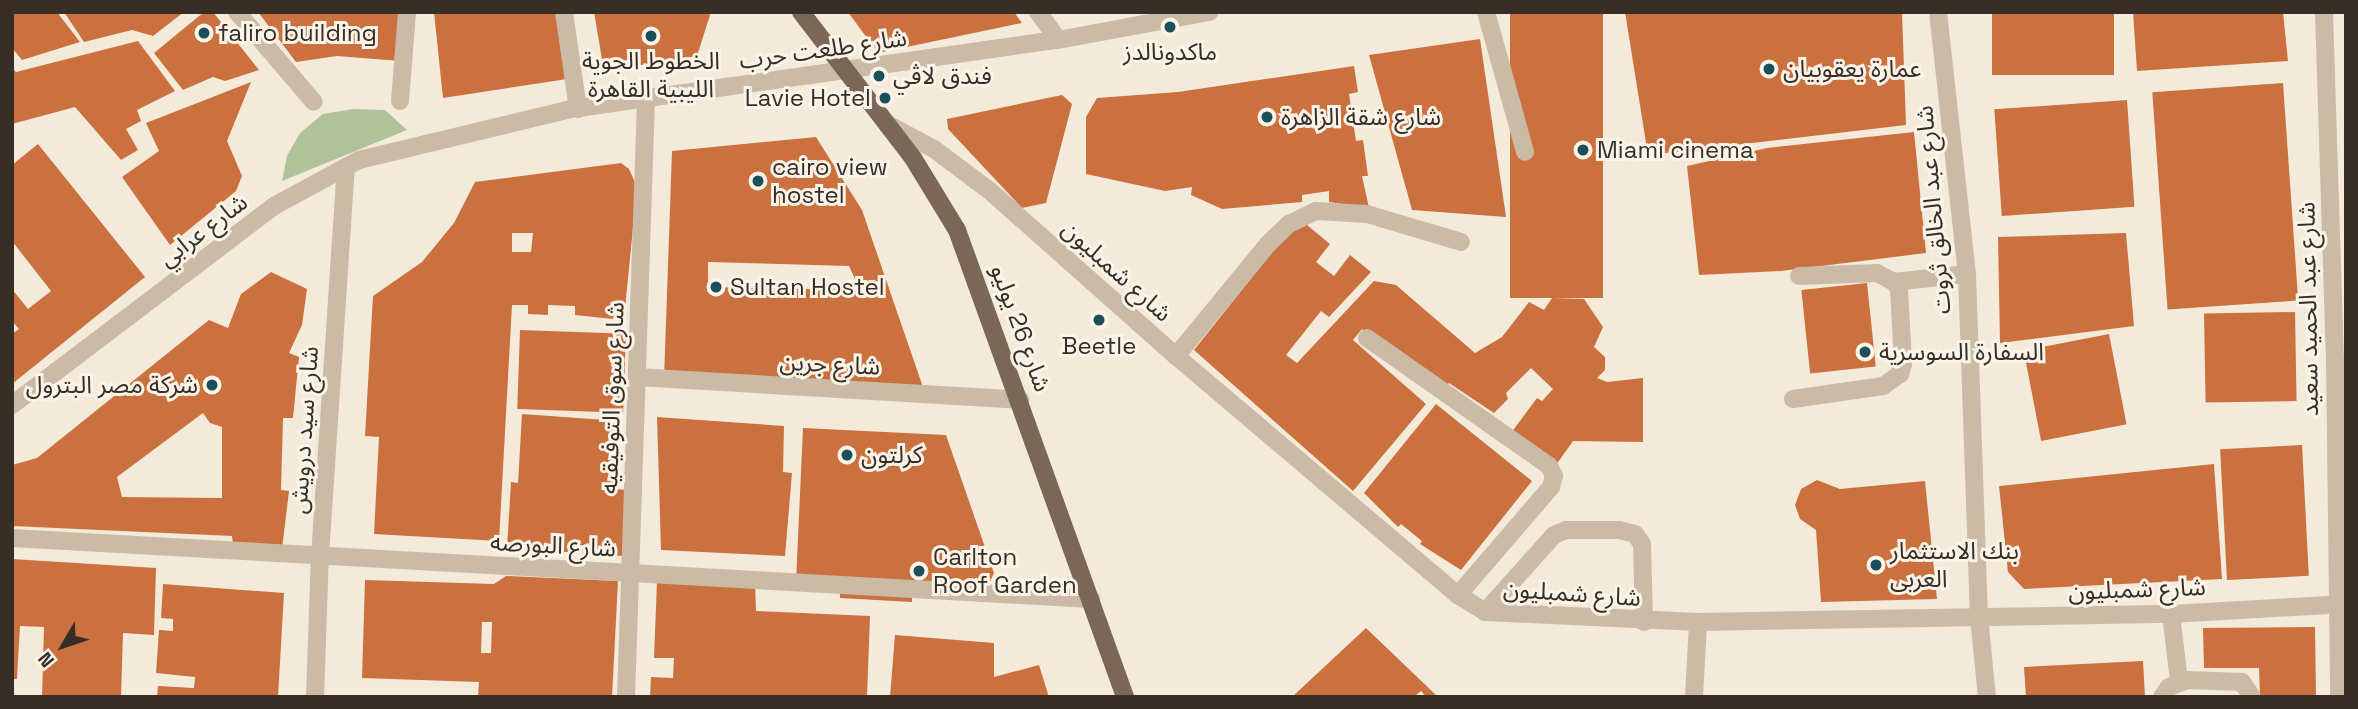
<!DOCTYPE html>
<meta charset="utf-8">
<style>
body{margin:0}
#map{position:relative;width:2358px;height:709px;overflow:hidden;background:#f3eada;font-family:"Space Grotesk","Noto Sans Arabic",sans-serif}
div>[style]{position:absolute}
.green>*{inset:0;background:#b0c29a}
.building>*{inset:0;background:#cb7140;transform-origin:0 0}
.minor>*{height:18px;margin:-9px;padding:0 9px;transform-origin:9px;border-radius:9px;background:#cbbba6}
.major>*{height:18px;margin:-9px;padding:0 9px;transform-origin:9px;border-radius:9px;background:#7a6757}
.dots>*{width:19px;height:19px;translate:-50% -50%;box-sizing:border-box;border:4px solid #faf3e7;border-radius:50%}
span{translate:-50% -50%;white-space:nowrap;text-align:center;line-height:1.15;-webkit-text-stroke:6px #faf3e7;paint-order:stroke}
.poi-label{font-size:24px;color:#372e27}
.left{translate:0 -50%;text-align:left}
.right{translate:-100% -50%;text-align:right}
.street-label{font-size:24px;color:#372e27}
.frame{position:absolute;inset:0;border:14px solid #372e27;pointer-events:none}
.north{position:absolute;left:28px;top:611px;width:70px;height:70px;-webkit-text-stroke:5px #faf3e7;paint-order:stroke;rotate:231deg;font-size:19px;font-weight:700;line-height:28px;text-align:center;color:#372e27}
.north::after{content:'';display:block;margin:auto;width:24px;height:32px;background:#372e27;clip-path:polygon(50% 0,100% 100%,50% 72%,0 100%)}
</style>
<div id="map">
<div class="green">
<div style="clip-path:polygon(353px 109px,385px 110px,407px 130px,282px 181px,287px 156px,300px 133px,323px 114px)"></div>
</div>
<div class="building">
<div style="clip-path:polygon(12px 12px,57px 12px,80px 42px,22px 60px,12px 48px)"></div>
<div style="clip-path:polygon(64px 12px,184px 12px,153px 36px,132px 30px,84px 42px)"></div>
<div style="clip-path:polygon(204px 12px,213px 12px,259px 70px,225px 81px,213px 77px,183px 90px,154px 53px)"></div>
<div style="clip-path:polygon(258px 12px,399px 12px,400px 61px,337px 56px,296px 62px)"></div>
<div style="clip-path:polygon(434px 12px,557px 12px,567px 79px,443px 98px)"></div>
<div style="clip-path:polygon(594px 12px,708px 12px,710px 15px,697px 56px,604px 71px)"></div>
<div style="clip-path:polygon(848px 12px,1014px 12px,1022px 23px,878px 53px)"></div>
<div style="left:1510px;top:12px;width:93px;height:286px"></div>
<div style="clip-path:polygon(1625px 12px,1902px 12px,1906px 125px,1648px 155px)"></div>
<div style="left:1992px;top:12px;width:122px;height:63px"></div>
<div style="clip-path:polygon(2133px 12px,2283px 12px,2288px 61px,2137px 71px)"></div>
<div style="clip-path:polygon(1480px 39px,1506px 217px,1412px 210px,1369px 55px)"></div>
<div style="clip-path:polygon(138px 41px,175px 91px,137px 110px,141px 121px,126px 129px,138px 150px,121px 160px,75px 107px,12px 124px,12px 68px,16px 72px)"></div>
<div style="clip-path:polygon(1354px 66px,1358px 92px,1349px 94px,1356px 141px,1363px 140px,1368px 176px,1362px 176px,1369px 208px,1329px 202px,1329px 191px,1302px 195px,1302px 202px,1222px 209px,1191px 195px,1192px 187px,1165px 191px,1086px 174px,1086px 117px,1097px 98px,1178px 92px)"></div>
<div style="clip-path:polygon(251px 82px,227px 141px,242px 176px,236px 191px,170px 245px,122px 177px,159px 151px,146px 123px)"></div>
<div style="left:2283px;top:83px;width:218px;height:131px;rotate:86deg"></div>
<div style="clip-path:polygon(1062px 95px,1072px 104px,1046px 203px,1022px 208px,948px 129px,947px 119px)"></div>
<div style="left:2127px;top:100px;width:107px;height:133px;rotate:86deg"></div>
<div style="clip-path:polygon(1914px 132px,1926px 253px,1781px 271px,1699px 275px,1687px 166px,1767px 148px)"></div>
<div style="clip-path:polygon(evenodd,816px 137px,862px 210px,925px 393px,664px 379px,672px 151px,816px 137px,708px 262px,849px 266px,860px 290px,708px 287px,708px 262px)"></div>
<div style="clip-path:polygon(38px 144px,145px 277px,12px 384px,12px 334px,19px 329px,12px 321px,12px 289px,28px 309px,51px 291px,12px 241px,12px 165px)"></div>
<div style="clip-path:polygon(evenodd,621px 163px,629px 169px,637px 187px,625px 309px,613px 319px,575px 315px,575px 306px,548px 305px,548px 315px,528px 314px,528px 305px,512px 305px,499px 541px,374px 534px,379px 437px,365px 436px,373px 296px,422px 262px,454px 223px,475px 182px,621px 163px,512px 233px,533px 233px,531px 252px,512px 252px,512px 233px)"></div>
<div style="clip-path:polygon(1307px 225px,1330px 244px,1316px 262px,1334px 276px,1350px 255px,1371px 272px,1329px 317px,1321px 311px,1286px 355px,1297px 363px,1374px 281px,1396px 285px,1475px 353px,1502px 337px,1529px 302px,1544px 310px,1552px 298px,1584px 299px,1603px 327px,1594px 347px,1605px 357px,1605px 370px,1597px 378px,1607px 382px,1643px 378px,1643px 442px,1573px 441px,1556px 465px,1511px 433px,1537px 398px,1542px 401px,1553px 389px,1531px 368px,1506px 393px,1508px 399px,1494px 413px,1449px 383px,1438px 395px,1362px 329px,1353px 340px,1426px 404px,1353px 491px,1194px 350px,1292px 227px)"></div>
<div style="clip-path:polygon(2126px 233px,2134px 326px,2000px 343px,1998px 237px)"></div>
<div style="clip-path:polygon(evenodd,271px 272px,307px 289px,302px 325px,289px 353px,299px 357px,293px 418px,283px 418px,281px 490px,289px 491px,282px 549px,233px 544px,232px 536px,12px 526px,12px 465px,37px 458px,209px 320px,228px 328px,241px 294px,271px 272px,203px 413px,210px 423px,222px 427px,222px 498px,122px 497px,117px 477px,203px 413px)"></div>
<div style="left:1867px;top:283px;width:84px;height:66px;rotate:84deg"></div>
<div style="left:2295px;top:312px;width:89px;height:91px;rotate:89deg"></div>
<div style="left:520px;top:330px;width:106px;height:79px;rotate:2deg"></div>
<div style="left:2109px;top:334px;width:92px;height:87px;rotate:79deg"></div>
<div style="clip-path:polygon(1436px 404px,1532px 481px,1461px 570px,1420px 544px,1422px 541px,1401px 524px,1398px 527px,1364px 493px)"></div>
<div style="clip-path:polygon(522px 414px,620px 421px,616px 489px,627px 490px,623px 556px,507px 548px,511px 482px,518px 483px)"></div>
<div style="clip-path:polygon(657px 417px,784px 426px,783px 472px,792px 473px,785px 556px,661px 550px)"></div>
<div style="clip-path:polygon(803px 428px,946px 435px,994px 573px,986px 590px,912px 588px,912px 602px,840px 598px,840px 584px,796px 582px)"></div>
<div style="left:2302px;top:445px;width:131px;height:82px;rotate:87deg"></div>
<div style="clip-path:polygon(2214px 464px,2222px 579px,2024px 589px,2008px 572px,1999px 486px)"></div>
<div style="clip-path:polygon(1817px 480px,1840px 489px,1925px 481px,1937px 599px,1821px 602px,1816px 530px,1800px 519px,1795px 505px,1801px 489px)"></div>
<div style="clip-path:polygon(12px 559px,156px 568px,154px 635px,123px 633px,121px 697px,42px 697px,44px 627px,20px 626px,17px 679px,12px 679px)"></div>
<div style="clip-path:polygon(evenodd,506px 576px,618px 581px,612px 697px,478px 697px,479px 682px,362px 678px,365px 580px,494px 584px,506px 576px,482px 622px,492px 622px,491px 653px,481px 653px,482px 622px)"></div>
<div style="clip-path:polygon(657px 581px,755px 585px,756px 611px,870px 616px,867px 697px,650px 697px,651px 677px,673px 678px,674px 658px,654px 658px)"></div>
<div style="clip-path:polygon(163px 584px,284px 593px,278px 697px,157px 697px,158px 686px,194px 688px,195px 677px,156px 673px,159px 630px,173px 631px,173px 619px,161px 618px)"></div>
<div style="clip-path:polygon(2315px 627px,2316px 697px,2260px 697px,2259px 668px,2204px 668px,2203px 628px)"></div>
<div style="clip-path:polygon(1366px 628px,1438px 697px,1426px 697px,1421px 691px,1414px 697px,1292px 697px)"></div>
<div style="clip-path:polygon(895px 635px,994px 643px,994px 677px,1039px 665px,1049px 697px,890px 697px)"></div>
<div style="clip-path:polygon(2143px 661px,2145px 697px,2026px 697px,2024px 667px)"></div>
</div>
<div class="minor">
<div style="left:237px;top:12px;width:118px;rotate:49.5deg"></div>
<div style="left:564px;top:12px;width:98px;rotate:81.8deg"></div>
<div style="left:1038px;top:12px;width:34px;rotate:54deg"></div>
<div style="left:1486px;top:12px;width:145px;rotate:74.4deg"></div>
<div style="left:1938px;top:12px;width:264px;rotate:83.7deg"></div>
<div style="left:1967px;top:274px;width:343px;rotate:88deg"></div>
<div style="left:1979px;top:617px;width:80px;rotate:84.3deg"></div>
<div style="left:2324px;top:12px;width:345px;rotate:88.2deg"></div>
<div style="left:2335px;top:357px;width:340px;rotate:89.3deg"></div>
<div style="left:400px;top:101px;width:89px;rotate:-85.5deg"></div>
<div style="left:887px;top:124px;width:53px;rotate:28deg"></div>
<div style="left:934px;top:149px;width:70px;rotate:36.9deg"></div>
<div style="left:990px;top:191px;width:249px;rotate:41.6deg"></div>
<div style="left:1176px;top:356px;width:370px;rotate:40.3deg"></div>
<div style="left:1458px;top:595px;width:32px;rotate:32deg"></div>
<div style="left:1485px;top:612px;width:213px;rotate:2.7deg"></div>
<div style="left:1698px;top:622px;width:473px;rotate:-1deg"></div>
<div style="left:2171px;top:614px;width:175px;rotate:-3.3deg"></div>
<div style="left:1894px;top:282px;width:73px;rotate:-6.3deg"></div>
<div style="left:1367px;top:338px;width:223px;rotate:35.1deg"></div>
<div style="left:1549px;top:466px;width:11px;rotate:63deg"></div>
<div style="left:1554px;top:476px;width:11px;rotate:105deg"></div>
<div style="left:1551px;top:487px;width:143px;rotate:130.7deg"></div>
<div style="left:1176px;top:356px;width:145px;rotate:-50.6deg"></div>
<div style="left:1268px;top:244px;width:29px;rotate:-44deg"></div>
<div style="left:1289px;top:224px;width:30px;rotate:-26deg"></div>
<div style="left:1316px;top:211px;width:51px;rotate:3.4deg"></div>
<div style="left:1367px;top:214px;width:98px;rotate:16.6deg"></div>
<div style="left:637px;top:377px;width:384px;rotate:3.4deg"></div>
<div style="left:1793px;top:399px;width:91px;rotate:-8.2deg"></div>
<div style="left:1883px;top:386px;width:21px;rotate:-35deg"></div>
<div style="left:1900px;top:374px;width:10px;rotate:-73deg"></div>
<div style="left:1903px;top:364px;width:76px;rotate:-93deg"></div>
<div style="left:1899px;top:288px;width:8px;rotate:-130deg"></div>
<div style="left:1894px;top:282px;width:19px;rotate:-152deg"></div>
<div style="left:1877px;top:273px;width:78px;rotate:177.8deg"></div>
<div style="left:12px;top:405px;width:329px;rotate:-37.2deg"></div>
<div style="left:274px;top:206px;width:97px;rotate:-28.4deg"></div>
<div style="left:359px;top:160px;width:218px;rotate:-13.5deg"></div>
<div style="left:571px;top:109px;width:492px;rotate:-8.1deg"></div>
<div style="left:1058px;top:40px;width:154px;rotate:-10.5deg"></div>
<div style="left:12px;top:538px;width:1081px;rotate:3.24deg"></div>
<div style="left:1485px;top:612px;width:103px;rotate:-48.1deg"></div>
<div style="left:1554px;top:535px;width:13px;rotate:-23deg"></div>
<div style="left:1566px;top:530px;width:53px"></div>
<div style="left:1619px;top:530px;width:16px;rotate:14deg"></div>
<div style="left:1635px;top:534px;width:12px;rotate:55deg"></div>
<div style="left:1642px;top:544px;width:78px;rotate:88.5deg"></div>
<div style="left:2171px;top:614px;width:67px;rotate:83.2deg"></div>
<div style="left:315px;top:697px;width:141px;rotate:-88deg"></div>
<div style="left:320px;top:556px;width:390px;rotate:-86.2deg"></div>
<div style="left:626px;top:697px;width:597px;rotate:-88.08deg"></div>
<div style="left:1694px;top:697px;width:75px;rotate:-86.9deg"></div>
<div style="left:2162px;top:697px;width:12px;rotate:-55deg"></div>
<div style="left:2169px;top:687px;width:20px;rotate:-20deg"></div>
<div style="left:2188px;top:680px;width:54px;rotate:2.1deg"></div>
<div style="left:2242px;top:682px;width:18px;rotate:56deg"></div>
</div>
<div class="major">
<div style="left:801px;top:12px;width:184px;rotate:52.5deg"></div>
<div style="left:913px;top:158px;width:84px;rotate:58.6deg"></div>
<div style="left:957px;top:230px;width:496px;rotate:70.2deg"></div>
</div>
<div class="dots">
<div style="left:1170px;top:27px;background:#1b4f5a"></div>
<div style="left:204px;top:33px;background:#1b4f5a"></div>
<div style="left:651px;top:36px;background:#1b4f5a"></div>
<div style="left:1769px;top:69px;background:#1b4f5a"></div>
<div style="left:879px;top:76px;background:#1b4f5a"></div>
<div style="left:885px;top:98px;background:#1b4f5a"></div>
<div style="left:1267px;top:117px;background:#1b4f5a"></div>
<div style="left:1583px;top:150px;background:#1b4f5a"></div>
<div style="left:758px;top:181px;background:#1b4f5a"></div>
<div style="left:716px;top:287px;background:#1b4f5a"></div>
<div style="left:1099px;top:320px;background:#1b4f5a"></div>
<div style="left:1865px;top:352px;background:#1b4f5a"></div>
<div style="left:212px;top:385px;background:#1b4f5a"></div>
<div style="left:847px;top:455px;background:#1b4f5a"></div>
<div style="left:1876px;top:565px;background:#1b4f5a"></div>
<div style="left:919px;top:571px;background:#1b4f5a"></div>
</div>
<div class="poi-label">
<span class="left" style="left:218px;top:33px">faliro building</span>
<span style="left:1170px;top:52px">ماكدونالدز</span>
<span style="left:651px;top:75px">الخطوط الجوية<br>الليبية القاهرة</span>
<span class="left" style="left:1783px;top:69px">عمارة يعقوبيان</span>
<span class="left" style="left:893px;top:76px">فندق لاڤي</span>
<span class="right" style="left:871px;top:98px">Lavie Hotel</span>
<span class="left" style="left:1281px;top:117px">شارع شقة الزاهرة</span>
<span class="left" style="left:1597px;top:150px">Miami cinema</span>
<span class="left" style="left:772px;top:181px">cairo view<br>hostel</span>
<span class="left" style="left:730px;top:287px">Sultan Hostel</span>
<span style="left:1099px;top:346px">Beetle</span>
<span class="left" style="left:1879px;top:352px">السفارة السوسرية</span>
<span class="right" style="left:198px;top:385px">شركة مصر البترول</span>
<span class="left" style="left:861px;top:455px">كرلتون</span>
<span class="left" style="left:1890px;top:565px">بنك الاستثمار<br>العربى</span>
<span class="left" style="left:933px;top:571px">Carlton<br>Roof Garden</span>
</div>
<div class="street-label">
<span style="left:823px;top:49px;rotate:-8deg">شارع طلعت حرب</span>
<span style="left:1933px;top:210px;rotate:-95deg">شارع عبد الخالق ثروت</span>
<span style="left:203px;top:230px;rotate:-37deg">شارع عرابي</span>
<span style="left:1117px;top:271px;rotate:42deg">شارع شمبليون</span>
<span style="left:2308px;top:309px;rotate:-91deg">شارع عبد الحميد سعيد</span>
<span style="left:1021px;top:328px;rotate:70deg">شارع 26 يوليو</span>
<span style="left:830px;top:364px;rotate:3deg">شارع جرين</span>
<span style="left:612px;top:398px;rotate:-88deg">شارع سوق التوفيقيه</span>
<span style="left:304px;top:430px;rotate:-86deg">شارع سيد درويش</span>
<span style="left:553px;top:545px;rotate:3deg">شارع البورصه</span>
<span style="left:2137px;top:589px;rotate:-2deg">شارع شمبليون</span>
<span style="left:1572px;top:593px;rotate:4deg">شارع شمبليون</span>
</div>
<div class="frame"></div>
<div class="north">N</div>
</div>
